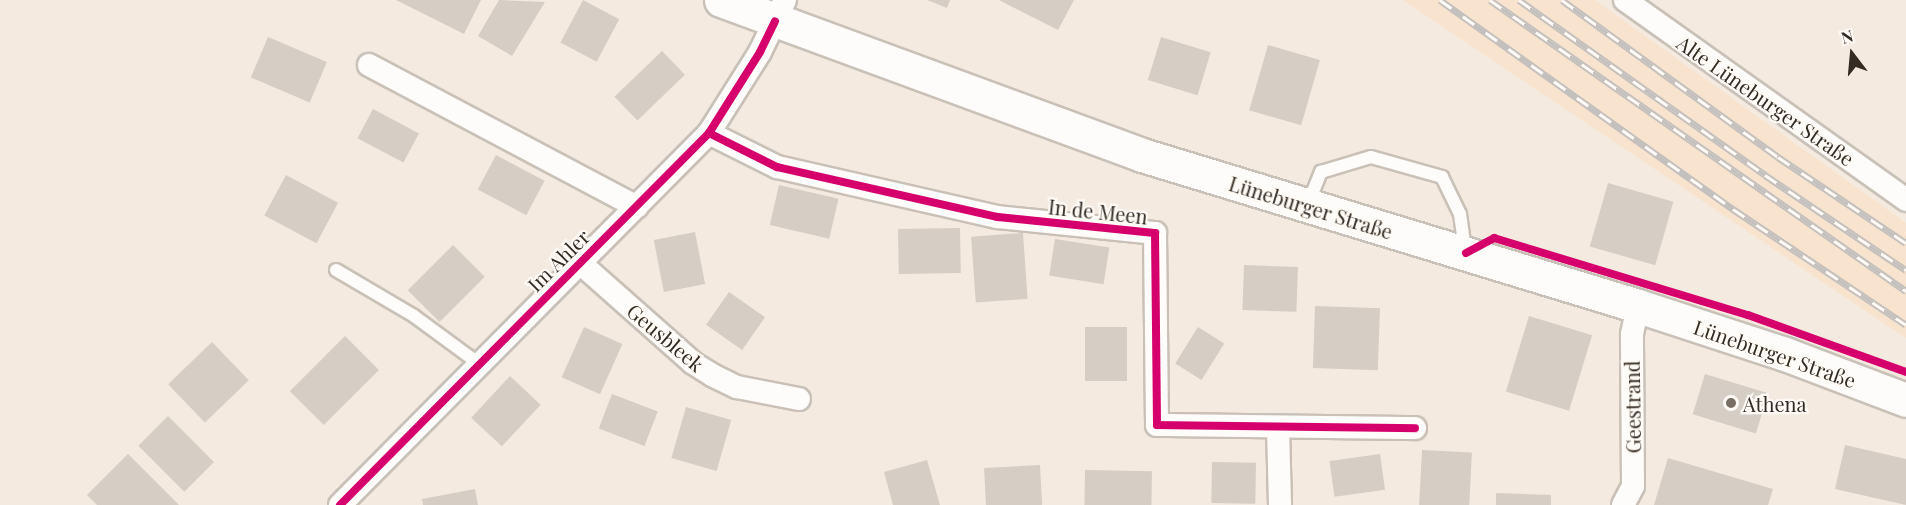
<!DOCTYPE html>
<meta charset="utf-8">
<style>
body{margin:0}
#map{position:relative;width:1906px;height:505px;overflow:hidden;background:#f5eadf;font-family:"Playfair Display",serif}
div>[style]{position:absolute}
.built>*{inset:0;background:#f8e3ce}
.building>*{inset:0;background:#d6cdc4;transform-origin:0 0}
.roads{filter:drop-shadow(2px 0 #c9c0b7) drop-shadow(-2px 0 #c9c0b7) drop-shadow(0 2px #c9c0b7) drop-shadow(0 -2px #c9c0b7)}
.lane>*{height:12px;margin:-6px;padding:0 6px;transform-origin:6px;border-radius:6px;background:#fefcfa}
.street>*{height:22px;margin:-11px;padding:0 11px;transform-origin:11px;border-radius:11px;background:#fefcfa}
.secondary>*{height:33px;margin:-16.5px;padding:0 16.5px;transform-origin:16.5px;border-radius:16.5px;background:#fefcfa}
.rail>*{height:7px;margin-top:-3.5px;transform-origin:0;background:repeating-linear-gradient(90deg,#fffaf5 0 14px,#c4c0be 0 28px);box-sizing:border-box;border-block:2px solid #c4c0be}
.cycleway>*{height:8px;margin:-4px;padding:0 4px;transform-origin:4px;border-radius:4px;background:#d6006c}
.dots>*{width:16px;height:16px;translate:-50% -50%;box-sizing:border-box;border:3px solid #fffaf5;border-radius:50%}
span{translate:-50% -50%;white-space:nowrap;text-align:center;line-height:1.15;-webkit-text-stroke:4.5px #fffaf5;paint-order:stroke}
.street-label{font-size:20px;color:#342b22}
.poi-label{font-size:20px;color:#342b22}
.left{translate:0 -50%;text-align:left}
.north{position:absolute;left:1822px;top:24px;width:60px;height:60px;-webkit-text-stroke:4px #fffaf5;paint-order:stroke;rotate:344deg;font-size:16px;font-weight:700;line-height:24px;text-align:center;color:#342b22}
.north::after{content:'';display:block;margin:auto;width:21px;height:27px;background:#342b22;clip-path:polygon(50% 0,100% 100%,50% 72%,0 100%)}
</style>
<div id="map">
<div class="built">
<div style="clip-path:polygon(1403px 0,1595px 0,1906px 223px,1906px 338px)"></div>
</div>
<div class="building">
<div style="clip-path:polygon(396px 0,481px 0,464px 34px)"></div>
<div style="clip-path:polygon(499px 0,545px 2px,512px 56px,478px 36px)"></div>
<div style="left:583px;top:0;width:41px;height:48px;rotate:28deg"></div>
<div style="clip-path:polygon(927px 0,950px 0,947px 8px)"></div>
<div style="clip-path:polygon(999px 0,1074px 0,1058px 30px)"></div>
<div style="left:268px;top:37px;width:64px;height:44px;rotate:23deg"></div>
<div style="left:1161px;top:37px;width:52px;height:45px;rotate:17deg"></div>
<div style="left:1268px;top:45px;width:54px;height:68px;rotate:16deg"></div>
<div style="left:662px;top:51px;width:33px;height:66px;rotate:46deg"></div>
<div style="left:373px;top:109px;width:52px;height:33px;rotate:28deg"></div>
<div style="left:496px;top:155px;width:55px;height:39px;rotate:28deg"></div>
<div style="left:286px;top:175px;width:59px;height:46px;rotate:28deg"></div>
<div style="left:1608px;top:183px;width:68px;height:66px;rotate:16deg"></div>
<div style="left:779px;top:185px;width:61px;height:41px;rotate:13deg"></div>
<div style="left:960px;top:228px;width:45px;height:62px;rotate:89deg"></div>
<div style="left:695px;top:232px;width:53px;height:42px;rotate:79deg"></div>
<div style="left:1023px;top:233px;width:66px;height:52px;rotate:86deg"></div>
<div style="left:1055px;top:239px;width:55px;height:37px;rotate:9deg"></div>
<div style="left:453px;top:245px;width:45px;height:64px;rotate:45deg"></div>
<div style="left:1244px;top:265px;width:54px;height:45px;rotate:2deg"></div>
<div style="left:729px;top:292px;width:44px;height:40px;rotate:35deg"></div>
<div style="left:1315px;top:306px;width:65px;height:62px;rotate:2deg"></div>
<div style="left:1529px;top:316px;width:66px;height:79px;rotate:17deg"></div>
<div style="left:584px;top:327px;width:42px;height:55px;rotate:24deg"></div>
<div style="left:1085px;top:327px;width:42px;height:54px"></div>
<div style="left:1198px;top:327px;width:31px;height:43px;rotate:32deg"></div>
<div style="left:345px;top:336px;width:48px;height:78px;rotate:45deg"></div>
<div style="left:212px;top:342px;width:53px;height:61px;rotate:46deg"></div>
<div style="left:1705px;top:374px;width:66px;height:42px;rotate:17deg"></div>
<div style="left:510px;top:376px;width:42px;height:57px;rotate:43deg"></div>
<div style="left:612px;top:394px;width:49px;height:37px;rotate:21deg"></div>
<div style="left:686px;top:407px;width:47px;height:53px;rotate:16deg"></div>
<div style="left:168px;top:416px;width:65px;height:42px;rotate:45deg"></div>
<div style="clip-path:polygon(1845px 445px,1906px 459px,1906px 505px,1835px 489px)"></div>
<div style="left:1422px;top:450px;width:50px;height:55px;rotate:3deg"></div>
<div style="clip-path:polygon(128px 454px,179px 505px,97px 505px,87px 495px)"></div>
<div style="left:1380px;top:454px;width:36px;height:51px;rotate:82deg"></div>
<div style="clip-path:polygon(1668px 458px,1773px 489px,1768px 505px,1654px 505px)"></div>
<div style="clip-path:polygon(927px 460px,940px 505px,893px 505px,884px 472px)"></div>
<div style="left:1212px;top:462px;width:44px;height:41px;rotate:1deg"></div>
<div style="left:1040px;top:465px;width:40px;height:56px;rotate:87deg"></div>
<div style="left:1085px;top:470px;width:67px;height:35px;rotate:1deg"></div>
<div style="clip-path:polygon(475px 489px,478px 505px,423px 505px,422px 499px)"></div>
<div style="clip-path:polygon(1496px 493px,1551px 495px,1551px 505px,1496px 505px)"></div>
</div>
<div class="roads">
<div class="lane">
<div style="left:1308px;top:204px;width:35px;rotate:-68deg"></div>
<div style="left:1321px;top:172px;width:52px;rotate:-16.7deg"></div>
<div style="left:1371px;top:157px;width:74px;rotate:15.7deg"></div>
<div style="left:1442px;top:177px;width:41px;rotate:64.1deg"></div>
<div style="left:1460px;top:214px;width:35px;rotate:82deg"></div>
<div style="left:336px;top:270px;width:91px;rotate:30.5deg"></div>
<div style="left:414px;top:316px;width:79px;rotate:36.3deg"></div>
</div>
<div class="street">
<div style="left:1625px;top:0;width:345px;rotate:35.4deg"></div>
<div style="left:369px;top:65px;width:303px;rotate:27.9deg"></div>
<div style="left:709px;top:133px;width:76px;rotate:26.6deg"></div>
<div style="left:777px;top:167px;width:226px;rotate:12.8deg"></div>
<div style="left:997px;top:217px;width:159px;rotate:5.8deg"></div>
<div style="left:1155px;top:233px;width:192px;rotate:89.4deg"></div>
<div style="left:1157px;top:425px;width:258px;rotate:0.7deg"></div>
<div style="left:579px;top:262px;width:152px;rotate:41.5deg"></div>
<div style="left:693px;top:363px;width:22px;rotate:32deg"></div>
<div style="left:712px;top:375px;width:28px;rotate:26deg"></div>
<div style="left:737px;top:387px;width:63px;rotate:11deg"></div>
<div style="left:1278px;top:428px;width:77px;rotate:88.5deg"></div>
<div style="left:340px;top:505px;width:524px;rotate:-45.23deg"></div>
<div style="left:709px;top:133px;width:96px;rotate:-57.8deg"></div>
<div style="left:760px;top:52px;width:58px;rotate:-64.3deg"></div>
<div style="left:1623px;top:505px;width:21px;rotate:-62deg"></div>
<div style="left:1633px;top:486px;width:152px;rotate:-90.4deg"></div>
<div style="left:1632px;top:334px;width:29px;rotate:-78deg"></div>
</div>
<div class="secondary">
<div style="left:721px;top:0;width:449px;rotate:20.2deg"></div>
<div style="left:1142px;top:155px;width:518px;rotate:16.93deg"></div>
<div style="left:1638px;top:306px;width:155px;rotate:18.1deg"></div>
<div style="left:1785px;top:354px;width:129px;rotate:20.8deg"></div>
</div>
</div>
<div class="rail">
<div style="left:1440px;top:0;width:360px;rotate:35.5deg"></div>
<div style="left:1733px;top:209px;width:208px;rotate:33.8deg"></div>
<div style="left:1490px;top:0;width:508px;rotate:34.97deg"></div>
<div style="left:1519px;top:0;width:302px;rotate:35.4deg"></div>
<div style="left:1765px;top:175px;width:170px;rotate:34deg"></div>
<div style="left:1562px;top:0;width:267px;rotate:36deg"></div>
<div style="left:1778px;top:157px;width:154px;rotate:33.9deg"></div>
</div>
<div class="cycleway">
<div style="left:709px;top:133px;width:76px;rotate:26.6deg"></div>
<div style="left:777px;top:167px;width:226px;rotate:12.8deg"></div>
<div style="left:997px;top:217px;width:159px;rotate:5.8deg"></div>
<div style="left:1155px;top:233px;width:192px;rotate:89.4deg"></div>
<div style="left:1157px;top:425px;width:258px;rotate:0.7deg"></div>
<div style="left:1466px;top:253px;width:32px;rotate:-28deg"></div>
<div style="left:1494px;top:238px;width:265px;rotate:16.9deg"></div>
<div style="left:1748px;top:315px;width:168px;rotate:19.8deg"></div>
<div style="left:340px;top:505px;width:524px;rotate:-45.23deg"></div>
<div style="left:709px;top:133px;width:96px;rotate:-57.8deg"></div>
<div style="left:760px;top:52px;width:34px;rotate:-64deg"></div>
</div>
<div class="dots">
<div style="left:1731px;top:403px;background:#786e64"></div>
</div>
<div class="street-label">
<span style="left:1766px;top:100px;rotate:35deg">Alte Lüneburger Straße</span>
<span style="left:1311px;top:207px;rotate:17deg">Lüneburger Straße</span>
<span style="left:1098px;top:211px;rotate:6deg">In de Meen</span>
<span style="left:558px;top:260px;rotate:-45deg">Im Ahler</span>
<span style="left:666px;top:337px;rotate:40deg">Geusbleek</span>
<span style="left:1775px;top:353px;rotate:19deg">Lüneburger Straße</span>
<span style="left:1632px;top:407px;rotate:-91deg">Geestrand</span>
</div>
<div class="poi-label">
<span class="left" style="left:1743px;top:403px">Athena</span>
</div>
<div class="north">N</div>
</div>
